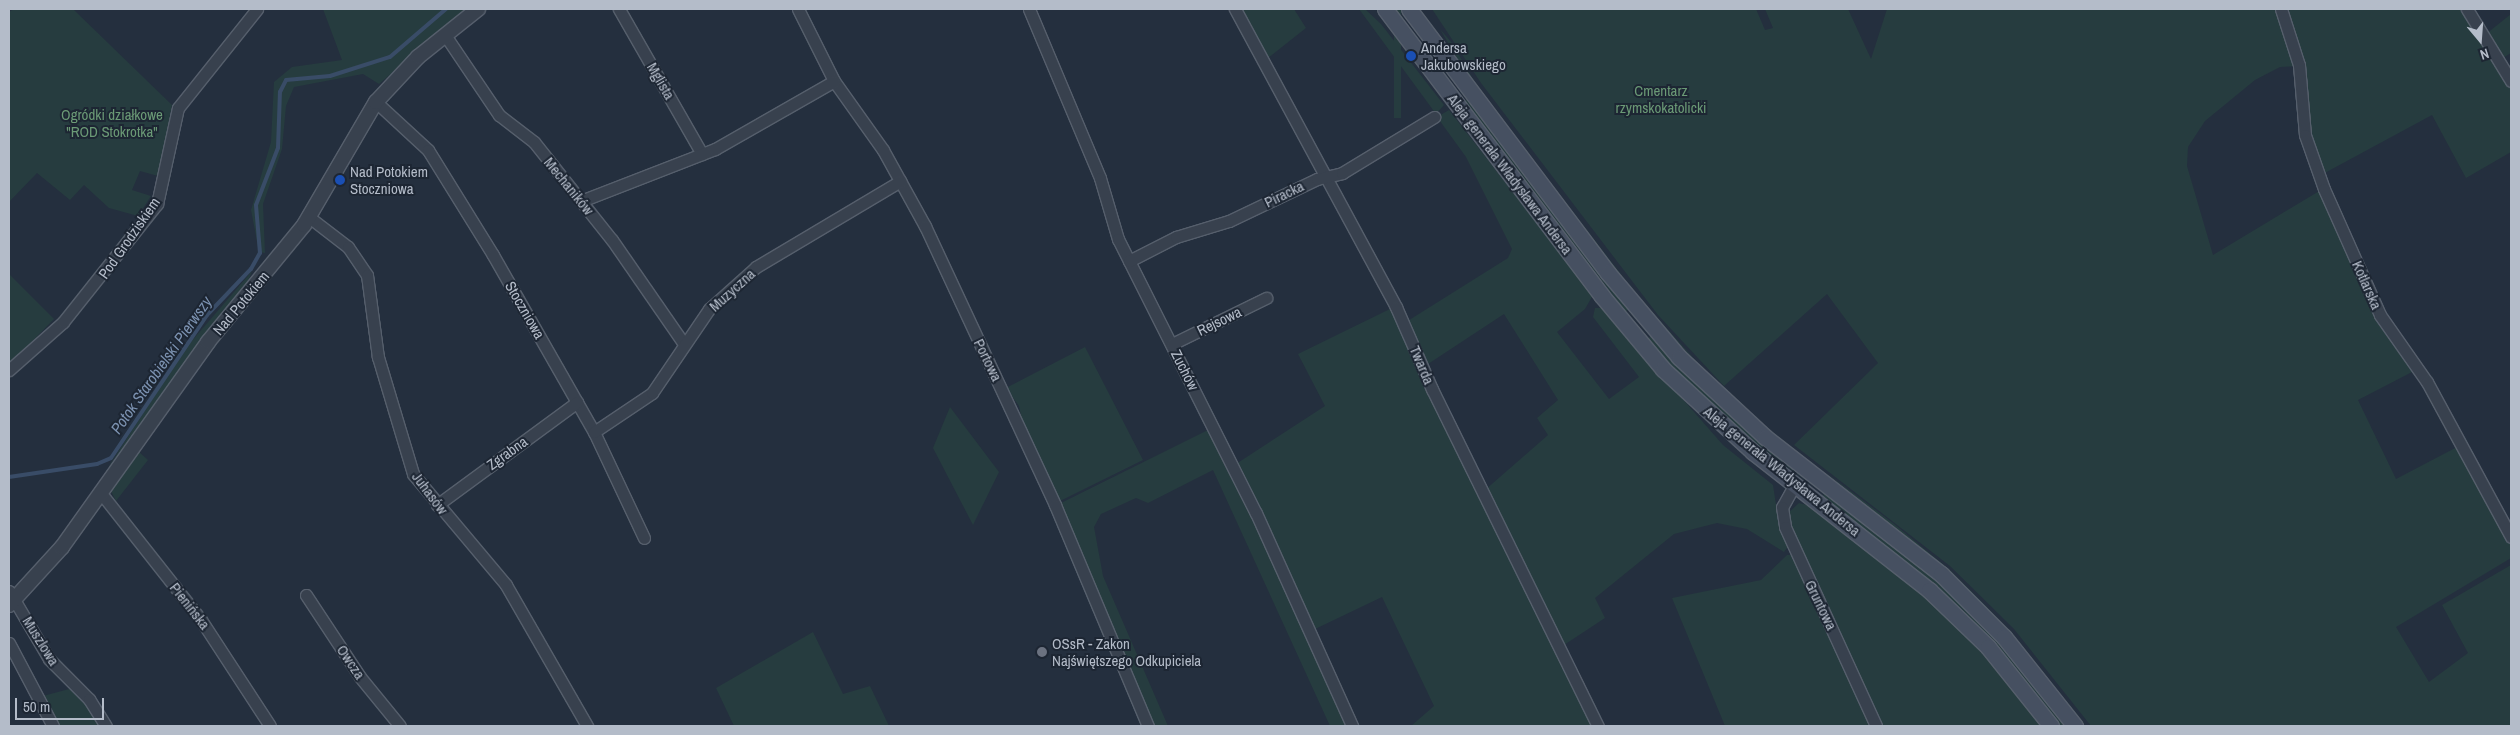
<!DOCTYPE html>
<meta charset="utf-8">
<style>
body{margin:0}
#map{position:relative;width:2520px;height:735px;overflow:hidden;background:#242f3e;font-family:"Archivo Narrow",sans-serif}
div>[style]{position:absolute}
.green>*{inset:0;background:#263c3f;transform-origin:0 0}
.stream>*{height:4px;margin:-2px;padding:0 2px;transform-origin:2px;border-radius:2px;background:#394c67}
.roads{filter:drop-shadow(1px 0 #565f6c) drop-shadow(-1px 0 #565f6c) drop-shadow(0 1px #565f6c) drop-shadow(0 -1px #565f6c)}
.minor>*{height:11px;margin:-5.5px;padding:0 5.5px;transform-origin:5.5px;border-radius:5.5px;background:#38414e}
.tertiary>*{height:14px;margin:-7px;padding:0 7px;transform-origin:7px;border-radius:7px;background:#38414e}
.secondary>*{height:15px;margin:-7.5px;padding:0 7.5px;transform-origin:7.5px;border-radius:7.5px;background:#465061}
.dots>*{width:14px;height:14px;translate:-50% -50%;box-sizing:border-box;border:2px solid #1d2633;border-radius:50%}
span{translate:-50% -50%;white-space:nowrap;text-align:center;line-height:1.15;-webkit-text-stroke:4px #1d2633;paint-order:stroke}
.poi-label{font-size:15px;color:#b4bcc9}
.left{translate:0 -50%;text-align:left}
.street-label{font-size:15px;color:#b4bcc9}
.park-label{font-size:15px;color:#6b9a76}
.water-label{font-size:16px;color:#7c92b1;font-style:italic}
.frame{position:absolute;inset:0;border:10px solid #b4bcc9;pointer-events:none}
.north{position:absolute;left:2455px;top:15px;width:50px;height:50px;-webkit-text-stroke:4px #1d2633;paint-order:stroke;rotate:162deg;font-size:14px;font-weight:700;line-height:20px;text-align:center;color:#b4bcc9}
.north::after{content:'';display:block;margin:auto;width:18px;height:22px;background:#b4bcc9;clip-path:polygon(50% 0,100% 100%,50% 72%,0 100%)}
.scale{position:absolute;left:15px;top:698px;width:89px;height:22px;box-sizing:border-box;border:2px solid #b4bcc9;border-top:0;padding-left:6px;font-size:15px;line-height:18px;white-space:nowrap;color:#b4bcc9;-webkit-text-stroke:4px #1d2633;paint-order:stroke}
</style>
<div id="map">
<div class="green">
<div style="clip-path:polygon(14px 9px,73px 9px,172px 105px,158px 176px,140px 171px,132px 190px,151px 196px,138px 216px,109px 208px,84px 185px,70px 200px,37px 173px,9px 202px,9px 12px)"></div>
<div style="clip-path:polygon(323px 9px,467px 9px,379px 84px,363px 74px,294px 87px,286px 106px,282px 149px,263px 204px,265px 253px,259px 252px,251px 210px,271px 142px,274px 82px,292px 67px,342px 60px)"></div>
<div style="clip-path:polygon(1238px 9px,1294px 9px,1306px 28px,1268px 58px)"></div>
<div style="clip-path:polygon(1359px 9px,1365px 9px,1381px 24px,1444px 105px,1436px 114px)"></div>
<div style="left:1394px;top:9px;width:7px;height:109px"></div>
<div style="clip-path:polygon(1432px 9px,1756px 9px,1765px 30px,1773px 28px,1765px 9px,1848px 9px,1871px 59px,1887px 9px,2277px 9px,2296px 66px,2280px 67px,2255px 80px,2205px 121px,2188px 147px,2187px 166px,2213px 255px,2321px 190px,2414px 371px,2358px 400px,2396px 479px,2459px 446px,2511px 543px,2511px 558px,2396px 627px,2429px 682px,2468px 653px,2442px 605px,2511px 565px,2511px 726px,2091px 726px,2014px 629px,1950px 566px,1794px 445px,1878px 363px,1827px 294px,1724px 386px,1658px 315px,1481px 83px)"></div>
<div style="clip-path:polygon(2284px 9px,2463px 9px,2511px 86px,2511px 152px,2466px 178px,2432px 115px,2321px 175px,2312px 148px)"></div>
<div style="clip-path:polygon(2511px 14px,2511px 53px,2501px 59px,2486px 34px)"></div>
<div style="clip-path:polygon(1440px 29px,1452px 43px,1474px 81px,1465px 72px)"></div>
<div style="clip-path:polygon(1481px 92px,1636px 294px,1713px 380px,1634px 295px)"></div>
<div style="clip-path:polygon(1468px 99px,1628px 309px,1626px 312px,1464px 101px)"></div>
<div style="clip-path:polygon(1449px 110px,1593px 295px,1585px 309px,1557px 332px,1609px 399px,1639px 377px,1593px 317px,1595px 308px,1603px 308px,1723px 445px,1773px 485px,1780px 531px,1789px 545px,1784px 552px,1747px 529px,1717px 523px,1674px 534px,1595px 598px,1605px 618px,1564px 645px,1485px 490px,1548px 435px,1537px 418px,1558px 400px,1504px 314px,1425px 366px,1406px 322px,1508px 258px,1512px 249px,1466px 157px,1437px 117px)"></div>
<div style="clip-path:polygon(252px 271px,247px 284px,107px 469px,184px 350px)"></div>
<div style="clip-path:polygon(9px 274px,54px 319px,9px 365px)"></div>
<div style="clip-path:polygon(1394px 307px,1596px 726px,1411px 726px,1434px 706px,1382px 597px,1311px 631px,1236px 464px,1325px 406px,1298px 354px)"></div>
<div style="clip-path:polygon(1651px 336px,1715px 403px,1808px 482px,1740px 431px,1687px 382px,1647px 340px)"></div>
<div style="clip-path:polygon(1085px 347px,1143px 460px,1058px 502px,1024px 429px,1019px 406px,1006px 388px)"></div>
<div style="clip-path:polygon(950px 407px,999px 472px,973px 525px,933px 448px)"></div>
<div style="clip-path:polygon(1210px 429px,1228px 461px,1348px 726px,1330px 726px,1213px 470px,1148px 503px,1136px 498px,1101px 514px,1094px 527px,1103px 576px,1168px 726px,1151px 726px,1059px 504px)"></div>
<div style="clip-path:polygon(139px 452px,148px 460px,116px 501px,111px 491px)"></div>
<div style="clip-path:polygon(1824px 471px,1893px 523px,1951px 571px,2012px 633px,2086px 726px,2010px 634px,1949px 572px)"></div>
<div style="clip-path:polygon(1825px 492px,1903px 551px,1965px 607px,2018px 664px,2066px 726px,2061px 726px,1963px 610px,1823px 496px)"></div>
<div style="clip-path:polygon(1799px 503px,1814px 507px,1917px 588px,1970px 639px,2042px 726px,1879px 726px,1795px 545px,1787px 514px)"></div>
<div style="clip-path:polygon(1787px 555px,1792px 555px,1874px 726px,1725px 726px,1672px 598px,1761px 580px)"></div>
<div style="clip-path:polygon(813px 632px,843px 694px,870px 686px,889px 726px,734px 726px,716px 688px)"></div>
<div style="clip-path:polygon(73px 688px,85px 699px,101px 726px,55px 726px,43px 696px)"></div>
</div>
<div class="stream">
<div style="left:9px;top:477px;width:89px;rotate:-8.4deg"></div>
<div style="left:97px;top:464px;width:15px;rotate:-23deg"></div>
<div style="left:111px;top:458px;width:172px;rotate:-56.1deg"></div>
<div style="left:207px;top:315px;width:64px;rotate:-46.3deg"></div>
<div style="left:251px;top:269px;width:18px;rotate:-61deg"></div>
<div style="left:260px;top:253px;width:48px;rotate:-94.8deg"></div>
<div style="left:256px;top:205px;width:61px;rotate:-68.9deg"></div>
<div style="left:278px;top:148px;width:56px;rotate:-88deg"></div>
<div style="left:280px;top:92px;width:13px;rotate:-63deg"></div>
<div style="left:286px;top:80px;width:44px;rotate:-5.2deg"></div>
<div style="left:330px;top:76px;width:63px;rotate:-17.6deg"></div>
<div style="left:390px;top:57px;width:74px;rotate:-40.6deg"></div>
</div>
<div class="roads">
<div class="minor">
<div style="left:619px;top:9px;width:167px;rotate:60.2deg"></div>
<div style="left:798px;top:9px;width:80px;rotate:63.4deg"></div>
<div style="left:834px;top:81px;width:85px;rotate:54.6deg"></div>
<div style="left:883px;top:150px;width:87px;rotate:61.1deg"></div>
<div style="left:925px;top:226px;width:308px;rotate:65deg"></div>
<div style="left:1055px;top:505px;width:240px;rotate:67.2deg"></div>
<div style="left:1029px;top:9px;width:183px;rotate:67.2deg"></div>
<div style="left:1100px;top:178px;width:64px;rotate:73.6deg"></div>
<div style="left:1118px;top:239px;width:307px;rotate:63.3deg"></div>
<div style="left:1256px;top:513px;width:234px;rotate:65.7deg"></div>
<div style="left:1235px;top:9px;width:339px;rotate:61.6deg"></div>
<div style="left:1396px;top:307px;width:90px;rotate:66.3deg"></div>
<div style="left:1432px;top:389px;width:376px;rotate:63.8deg"></div>
<div style="left:2281px;top:9px;width:59px;rotate:72.2deg"></div>
<div style="left:2299px;top:65px;width:70px;rotate:85.1deg"></div>
<div style="left:2305px;top:135px;width:57px;rotate:70.6deg"></div>
<div style="left:2324px;top:189px;width:138px;rotate:66deg"></div>
<div style="left:2380px;top:315px;width:82px;rotate:55deg"></div>
<div style="left:2427px;top:382px;width:176px;rotate:61.5deg"></div>
<div style="left:2467px;top:9px;width:84px;rotate:58.6deg"></div>
<div style="left:445px;top:35px;width:97px;rotate:56deg"></div>
<div style="left:499px;top:115px;width:44px;rotate:37.6deg"></div>
<div style="left:534px;top:142px;width:125px;rotate:51.5deg"></div>
<div style="left:612px;top:240px;width:126px;rotate:55.3deg"></div>
<div style="left:376px;top:102px;width:71px;rotate:42.7deg"></div>
<div style="left:428px;top:150px;width:123px;rotate:58.2deg"></div>
<div style="left:493px;top:255px;width:204px;rotate:60.3deg"></div>
<div style="left:594px;top:432px;width:117px;rotate:64.7deg"></div>
<div style="left:581px;top:201px;width:144px;rotate:-21.2deg"></div>
<div style="left:715px;top:149px;width:137px;rotate:-29.7deg"></div>
<div style="left:309px;top:217px;width:49px;rotate:37.6deg"></div>
<div style="left:348px;top:247px;width:34px;rotate:56deg"></div>
<div style="left:367px;top:275px;width:83px;rotate:82.4deg"></div>
<div style="left:378px;top:357px;width:122px;rotate:73.3deg"></div>
<div style="left:413px;top:474px;width:145px;rotate:50deg"></div>
<div style="left:506px;top:585px;width:163px;rotate:60.1deg"></div>
<div style="left:1129px;top:261px;width:53px;rotate:-27.1deg"></div>
<div style="left:1176px;top:237px;width:55px;rotate:-16.8deg"></div>
<div style="left:1229px;top:221px;width:98px;rotate:-25.5deg"></div>
<div style="left:1317px;top:179px;width:26px;rotate:-13deg"></div>
<div style="left:1342px;top:173px;width:108px;rotate:-31.3deg"></div>
<div style="left:1172px;top:344px;width:105px;rotate:-26.1deg"></div>
<div style="left:9px;top:370px;width:72px;rotate:-41.6deg"></div>
<div style="left:63px;top:322px;width:151px;rotate:-51.5deg"></div>
<div style="left:157px;top:204px;width:98px;rotate:-77.7deg"></div>
<div style="left:178px;top:108px;width:127px;rotate:-51.4deg"></div>
<div style="left:594px;top:432px;width:70px;rotate:-33.9deg"></div>
<div style="left:652px;top:393px;width:102px;rotate:-55.8deg"></div>
<div style="left:709px;top:309px;width:63px;rotate:-41.8deg"></div>
<div style="left:756px;top:267px;width:168px;rotate:-30.8deg"></div>
<div style="left:1795px;top:484px;width:26px;rotate:119deg"></div>
<div style="left:1782px;top:507px;width:20px;rotate:81deg"></div>
<div style="left:1785px;top:527px;width:219px;rotate:65.4deg"></div>
<div style="left:100px;top:492px;width:163px;rotate:51.7deg"></div>
<div style="left:201px;top:620px;width:126px;rotate:56.9deg"></div>
<div style="left:437px;top:505px;width:174px;rotate:-36.3deg"></div>
<div style="left:9px;top:591px;width:79px;rotate:59.5deg"></div>
<div style="left:49px;top:659px;width:57px;rotate:45deg"></div>
<div style="left:89px;top:699px;width:32px;rotate:58deg"></div>
<div style="left:306px;top:595px;width:98px;rotate:56.6deg"></div>
<div style="left:360px;top:677px;width:63px;rotate:50.8deg"></div>
<div style="left:9px;top:643px;width:94px;rotate:62.1deg"></div>
</div>
<div class="tertiary">
<div style="left:9px;top:605px;width:79px;rotate:-47.6deg"></div>
<div style="left:62px;top:547px;width:252px;rotate:-54.5deg"></div>
<div style="left:208px;top:342px;width:151px;rotate:-50.6deg"></div>
<div style="left:304px;top:225px;width:143px;rotate:-59.7deg"></div>
<div style="left:376px;top:102px;width:62px;rotate:-47deg"></div>
<div style="left:418px;top:57px;width:77px;rotate:-38.7deg"></div>
</div>
<div class="secondary">
<div style="left:1385px;top:9px;width:360px;rotate:52.9deg"></div>
<div style="left:1602px;top:296px;width:95px;rotate:50.1deg"></div>
<div style="left:1663px;top:369px;width:122px;rotate:42.7deg"></div>
<div style="left:1753px;top:452px;width:224px;rotate:38.1deg"></div>
<div style="left:1929px;top:590px;width:82px;rotate:44deg"></div>
<div style="left:1988px;top:647px;width:101px;rotate:51.4deg"></div>
<div style="left:1409px;top:9px;width:331px;rotate:53deg"></div>
<div style="left:1608px;top:273px;width:110px;rotate:49.8deg"></div>
<div style="left:1679px;top:357px;width:117px;rotate:42.9deg"></div>
<div style="left:1765px;top:437px;width:223px;rotate:37.9deg"></div>
<div style="left:1941px;top:574px;width:89px;rotate:45deg"></div>
<div style="left:2004px;top:637px;width:114px;rotate:51.4deg"></div>
</div>
</div>
<div class="dots">
<div style="left:1411px;top:56px;background:#1a4fb4"></div>
<div style="left:340px;top:180px;background:#1a4fb4"></div>
<div style="left:1042px;top:652px;background:#6b7280"></div>
</div>
<div class="poi-label">
<span class="left" style="left:1421px;top:56px">Andersa<br>Jakubowskiego</span>
<span class="left" style="left:350px;top:180px">Nad Potokiem<br>Stoczniowa</span>
<span class="left" style="left:1052px;top:652px">OSsR - Zakon<br>Najświętszego Odkupiciela</span>
</div>
<div class="street-label">
<span style="left:661px;top:81px;rotate:60deg">Mglista</span>
<span style="left:1510px;top:174px;rotate:53deg">Aleja generała Władysława Andersa</span>
<span style="left:569px;top:186px;rotate:51deg">Mechaników</span>
<span style="left:1284px;top:194px;rotate:-26deg">Piracka</span>
<span style="left:129px;top:238px;rotate:-55deg">Pod Grodziskiem</span>
<span style="left:2367px;top:285px;rotate:66deg">Kotlarska</span>
<span style="left:732px;top:290px;rotate:-42deg">Muzyczna</span>
<span style="left:241px;top:303px;rotate:-50deg">Nad Potokiem</span>
<span style="left:525px;top:310px;rotate:60deg">Stoczniowa</span>
<span style="left:1219px;top:321px;rotate:-26deg">Rejsowa</span>
<span style="left:988px;top:360px;rotate:64deg">Portowa</span>
<span style="left:1422px;top:365px;rotate:67deg">Twarda</span>
<span style="left:1185px;top:370px;rotate:63deg">Zuchów</span>
<span style="left:507px;top:453px;rotate:-36deg">Zgrabna</span>
<span style="left:1782px;top:471px;rotate:39deg">Aleja generała Władysława Andersa</span>
<span style="left:430px;top:493px;rotate:53deg">Juhasów</span>
<span style="left:1821px;top:605px;rotate:64deg">Gruntowa</span>
<span style="left:190px;top:606px;rotate:52deg">Pienińska</span>
<span style="left:41px;top:641px;rotate:58deg">Muszlowa</span>
<span style="left:351px;top:662px;rotate:56deg">Owcza</span>
</div>
<div class="park-label">
<span style="left:1661px;top:99px">Cmentarz<br>rzymskokatolicki</span>
<span style="left:112px;top:123px">Ogródki działkowe<br>"ROD Stokrotka"</span>
</div>
<div class="water-label">
<span style="left:161px;top:365px;rotate:-55deg">Potok Starobielski Pierwszy</span>
</div>
<div class="frame"></div>
<div class="north">N</div>
<div class="scale">50 m</div>
</div>
